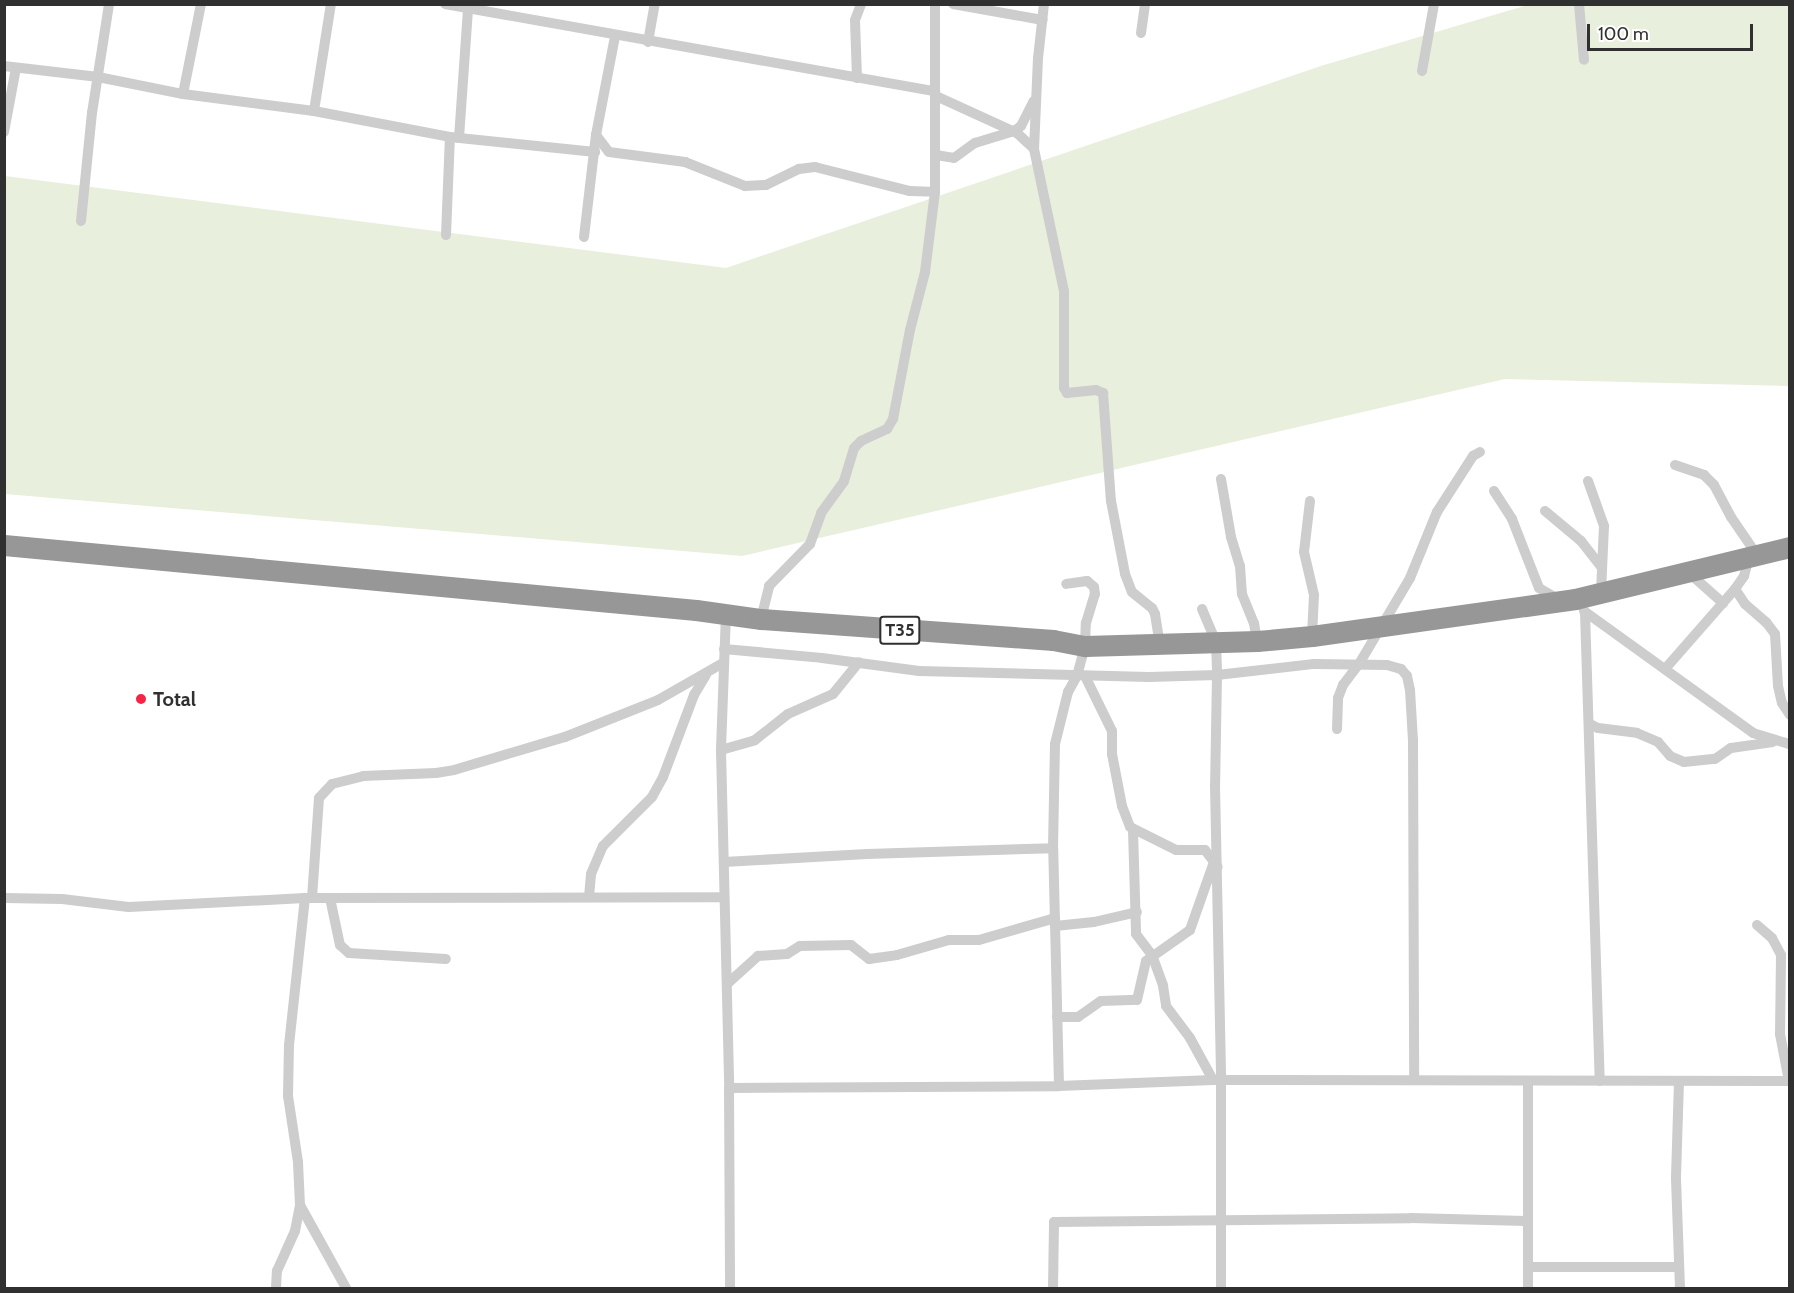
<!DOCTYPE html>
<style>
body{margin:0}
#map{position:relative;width:1794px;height:1293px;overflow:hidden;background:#fff;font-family:Cabin,sans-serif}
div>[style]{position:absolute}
.green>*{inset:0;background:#e8efdd}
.street>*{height:10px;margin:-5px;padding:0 5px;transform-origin:5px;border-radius:5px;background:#cdcdcd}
.highway>*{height:21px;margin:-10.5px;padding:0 10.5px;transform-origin:10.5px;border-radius:10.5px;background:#979797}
.dots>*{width:16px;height:16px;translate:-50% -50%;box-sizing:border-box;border:3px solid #fff;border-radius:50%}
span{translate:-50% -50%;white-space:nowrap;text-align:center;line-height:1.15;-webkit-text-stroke:6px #fff;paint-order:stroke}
.shield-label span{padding:2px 4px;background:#fff;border:2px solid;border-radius:4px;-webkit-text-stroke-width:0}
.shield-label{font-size:18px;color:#303030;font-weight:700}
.poi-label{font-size:20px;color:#303030;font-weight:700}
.left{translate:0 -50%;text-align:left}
.frame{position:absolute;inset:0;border:6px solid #303030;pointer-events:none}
.scale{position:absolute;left:1587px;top:24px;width:166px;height:27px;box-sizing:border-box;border:3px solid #303030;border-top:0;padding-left:8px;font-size:18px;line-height:21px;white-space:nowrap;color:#303030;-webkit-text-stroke:4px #fff;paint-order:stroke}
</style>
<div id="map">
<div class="green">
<div style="clip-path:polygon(1528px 5px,1789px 5px,1789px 386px,1505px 379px,742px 556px,5px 494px,5px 176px,726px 268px,1324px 65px)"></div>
</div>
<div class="street">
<div style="left:445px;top:4px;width:498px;rotate:10.1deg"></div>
<div style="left:953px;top:4px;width:91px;rotate:10.1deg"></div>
<div style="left:1044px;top:4px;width:54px;rotate:96.3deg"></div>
<div style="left:1038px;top:58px;width:91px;rotate:92.5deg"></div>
<div style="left:1034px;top:149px;width:145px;rotate:78.1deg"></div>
<div style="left:1064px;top:291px;width:97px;rotate:90deg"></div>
<div style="left:1064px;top:388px;width:6px;rotate:59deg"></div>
<div style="left:1067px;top:393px;width:29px;rotate:-6deg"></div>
<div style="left:1096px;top:390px;width:8px;rotate:23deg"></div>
<div style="left:1103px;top:393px;width:108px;rotate:85.8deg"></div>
<div style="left:1111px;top:501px;width:74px;rotate:79.1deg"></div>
<div style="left:1125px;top:574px;width:19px;rotate:69deg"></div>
<div style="left:1132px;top:592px;width:26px;rotate:39deg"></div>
<div style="left:1152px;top:608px;width:7px;rotate:63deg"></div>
<div style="left:1155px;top:614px;width:31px;rotate:81deg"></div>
<div style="left:1579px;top:4px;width:56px;rotate:84.9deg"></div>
<div style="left:1141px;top:33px;width:29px;rotate:-82deg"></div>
<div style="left:648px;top:42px;width:39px;rotate:-80deg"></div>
<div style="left:4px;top:66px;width:95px;rotate:6.7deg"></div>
<div style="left:98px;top:77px;width:87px;rotate:11.3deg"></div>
<div style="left:183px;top:94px;width:132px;rotate:7.4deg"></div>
<div style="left:314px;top:111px;width:138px;rotate:10.8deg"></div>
<div style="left:450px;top:137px;width:146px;rotate:5.9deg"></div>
<div style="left:1422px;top:71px;width:68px;rotate:-79.8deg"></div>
<div style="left:857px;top:78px;width:58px;rotate:-92deg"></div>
<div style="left:855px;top:20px;width:17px;rotate:-69deg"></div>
<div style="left:183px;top:94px;width:92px;rotate:-78.7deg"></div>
<div style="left:936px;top:96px;width:89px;rotate:24.6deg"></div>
<div style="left:1017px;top:133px;width:23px;rotate:43deg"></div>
<div style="left:314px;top:111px;width:108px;rotate:-81deg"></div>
<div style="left:4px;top:132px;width:65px;rotate:-79.4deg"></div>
<div style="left:596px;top:135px;width:21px;rotate:53deg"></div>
<div style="left:609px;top:152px;width:77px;rotate:7.5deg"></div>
<div style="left:685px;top:162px;width:65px;rotate:21.8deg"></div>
<div style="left:745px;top:186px;width:21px;rotate:-3deg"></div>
<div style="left:766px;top:185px;width:37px;rotate:-26deg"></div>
<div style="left:799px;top:169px;width:16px;rotate:-7deg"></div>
<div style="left:815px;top:167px;width:98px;rotate:14.2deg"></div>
<div style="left:910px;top:191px;width:25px;rotate:2deg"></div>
<div style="left:459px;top:138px;width:130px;rotate:-86deg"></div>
<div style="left:936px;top:155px;width:18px;rotate:9deg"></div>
<div style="left:954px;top:158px;width:26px;rotate:-36deg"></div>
<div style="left:975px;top:143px;width:41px;rotate:-17.1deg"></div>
<div style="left:1014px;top:131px;width:9px;rotate:-36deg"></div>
<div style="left:1021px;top:126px;width:28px;rotate:-63deg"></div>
<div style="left:81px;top:221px;width:109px;rotate:-84.2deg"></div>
<div style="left:92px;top:113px;width:110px;rotate:-81.1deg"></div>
<div style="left:446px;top:235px;width:98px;rotate:-87.7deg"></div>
<div style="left:584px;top:237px;width:103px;rotate:-83.3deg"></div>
<div style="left:596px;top:135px;width:101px;rotate:-79.1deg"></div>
<div style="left:1675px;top:465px;width:31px;rotate:19deg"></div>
<div style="left:1704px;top:475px;width:14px;rotate:45deg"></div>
<div style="left:1714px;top:485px;width:36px;rotate:62deg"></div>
<div style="left:1731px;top:517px;width:46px;rotate:55.6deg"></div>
<div style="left:1221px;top:479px;width:59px;rotate:80.2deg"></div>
<div style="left:1231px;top:537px;width:30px;rotate:73deg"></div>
<div style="left:1240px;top:566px;width:28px;rotate:86deg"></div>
<div style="left:1242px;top:594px;width:31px;rotate:68deg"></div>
<div style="left:1254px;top:623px;width:18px;rotate:81deg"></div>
<div style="left:1588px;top:481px;width:48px;rotate:70.4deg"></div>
<div style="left:1604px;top:526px;width:67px;rotate:92.6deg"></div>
<div style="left:1494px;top:491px;width:33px;rotate:57deg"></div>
<div style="left:1512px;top:519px;width:74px;rotate:68.6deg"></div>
<div style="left:1539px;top:588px;width:22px;rotate:30deg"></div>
<div style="left:1310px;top:501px;width:51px;rotate:96.7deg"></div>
<div style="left:1304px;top:552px;width:44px;rotate:76.9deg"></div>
<div style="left:1314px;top:595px;width:41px;rotate:92.8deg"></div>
<div style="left:1545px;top:511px;width:47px;rotate:39.8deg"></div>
<div style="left:1581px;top:541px;width:34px;rotate:52deg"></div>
<div style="left:1688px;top:572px;width:47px;rotate:41.5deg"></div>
<div style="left:1735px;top:589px;width:18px;rotate:56deg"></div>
<div style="left:1745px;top:604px;width:28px;rotate:41deg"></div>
<div style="left:1766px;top:622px;width:15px;rotate:53deg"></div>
<div style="left:1775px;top:634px;width:52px;rotate:86.7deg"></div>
<div style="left:1778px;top:686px;width:17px;rotate:77deg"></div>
<div style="left:1782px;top:703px;width:14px;rotate:56deg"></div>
<div style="left:1202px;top:609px;width:36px;rotate:67deg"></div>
<div style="left:1216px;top:642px;width:33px;rotate:88deg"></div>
<div style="left:1217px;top:675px;width:111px;rotate:91deg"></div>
<div style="left:1215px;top:786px;width:294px;rotate:88.8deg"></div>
<div style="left:1221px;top:1080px;width:208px;rotate:90deg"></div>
<div style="left:1584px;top:611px;width:208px;rotate:35.8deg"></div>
<div style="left:1753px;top:733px;width:39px;rotate:17deg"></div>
<div style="left:1585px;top:612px;width:469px;rotate:88.2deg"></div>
<div style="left:726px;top:613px;width:137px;rotate:92.1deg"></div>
<div style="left:721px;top:750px;width:338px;rotate:88.6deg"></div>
<div style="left:729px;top:1088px;width:200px;rotate:89.7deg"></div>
<div style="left:761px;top:619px;width:34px;rotate:-76deg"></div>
<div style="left:769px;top:586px;width:59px;rotate:-45.7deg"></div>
<div style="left:810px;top:544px;width:33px;rotate:-70deg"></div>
<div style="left:821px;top:513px;width:39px;rotate:-54deg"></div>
<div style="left:844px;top:481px;width:34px;rotate:-73deg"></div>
<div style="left:854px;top:448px;width:10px;rotate:-45deg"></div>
<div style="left:861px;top:441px;width:29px;rotate:-25deg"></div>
<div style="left:887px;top:429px;width:12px;rotate:-59deg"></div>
<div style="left:893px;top:419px;width:91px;rotate:-79.2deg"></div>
<div style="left:910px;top:330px;width:60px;rotate:-75.5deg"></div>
<div style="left:925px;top:272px;width:81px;rotate:-82.9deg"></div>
<div style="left:935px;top:192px;width:188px;rotate:-90deg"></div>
<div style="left:724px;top:649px;width:98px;rotate:5.2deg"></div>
<div style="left:822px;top:658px;width:98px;rotate:7.6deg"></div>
<div style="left:919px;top:671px;width:230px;rotate:1.5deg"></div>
<div style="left:1149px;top:677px;width:68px;rotate:-1.7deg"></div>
<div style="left:1217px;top:675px;width:98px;rotate:-6.5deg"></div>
<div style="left:1314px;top:664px;width:73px;rotate:0.8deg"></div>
<div style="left:1387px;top:665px;width:15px;rotate:16deg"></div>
<div style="left:1401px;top:669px;width:9px;rotate:49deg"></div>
<div style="left:1407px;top:676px;width:14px;rotate:78deg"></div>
<div style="left:1410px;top:690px;width:50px;rotate:86.6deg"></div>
<div style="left:1413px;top:740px;width:339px;rotate:89.8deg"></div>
<div style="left:1665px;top:669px;width:106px;rotate:-48.8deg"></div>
<div style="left:1735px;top:589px;width:16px;rotate:-55deg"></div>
<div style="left:1744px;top:576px;width:20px;rotate:-75deg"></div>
<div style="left:1085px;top:676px;width:61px;rotate:63.9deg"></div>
<div style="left:1112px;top:731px;width:23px;rotate:90deg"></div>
<div style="left:1112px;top:754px;width:53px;rotate:79.1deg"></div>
<div style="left:1122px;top:806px;width:22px;rotate:69deg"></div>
<div style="left:1130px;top:827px;width:51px;rotate:26.6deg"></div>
<div style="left:1176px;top:850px;width:29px"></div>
<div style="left:1205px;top:850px;width:21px;rotate:53deg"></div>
<div style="left:1590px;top:724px;width:9px;rotate:27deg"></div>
<div style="left:1598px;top:728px;width:39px;rotate:7deg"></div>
<div style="left:1637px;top:733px;width:23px;rotate:23deg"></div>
<div style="left:1658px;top:742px;width:18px;rotate:49deg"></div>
<div style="left:1670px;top:756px;width:15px;rotate:23deg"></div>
<div style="left:1684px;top:762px;width:31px;rotate:-6deg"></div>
<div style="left:1715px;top:759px;width:19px;rotate:-35deg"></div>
<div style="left:1731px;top:748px;width:42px;rotate:-8.1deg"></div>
<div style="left:1337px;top:729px;width:31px;rotate:-88deg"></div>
<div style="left:1338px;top:698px;width:14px;rotate:-69deg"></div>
<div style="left:1343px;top:685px;width:26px;rotate:-53deg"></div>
<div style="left:1359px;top:664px;width:100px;rotate:-59.3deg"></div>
<div style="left:1410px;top:578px;width:71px;rotate:-67.8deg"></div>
<div style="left:1437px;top:512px;width:67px;rotate:-57.3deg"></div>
<div style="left:1473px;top:456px;width:8px;rotate:-30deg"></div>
<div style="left:721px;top:750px;width:35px;rotate:-16deg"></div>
<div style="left:755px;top:740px;width:42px;rotate:-38.2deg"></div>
<div style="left:788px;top:714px;width:49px;rotate:-24deg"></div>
<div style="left:833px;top:694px;width:41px;rotate:-50.9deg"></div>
<div style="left:1133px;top:830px;width:104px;rotate:88.3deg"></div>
<div style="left:1136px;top:934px;width:26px;rotate:53deg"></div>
<div style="left:1152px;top:955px;width:33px;rotate:70deg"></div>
<div style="left:1163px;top:986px;width:20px;rotate:81deg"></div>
<div style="left:1166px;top:1006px;width:40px;rotate:53deg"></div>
<div style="left:1190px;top:1038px;width:48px;rotate:61.3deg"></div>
<div style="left:724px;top:862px;width:143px;rotate:-3.2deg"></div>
<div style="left:867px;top:854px;width:186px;rotate:-1.8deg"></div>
<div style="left:589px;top:897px;width:23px;rotate:-85deg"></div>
<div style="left:591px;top:874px;width:30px;rotate:-67deg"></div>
<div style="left:603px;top:846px;width:69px;rotate:-45deg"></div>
<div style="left:652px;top:797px;width:23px;rotate:-61deg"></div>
<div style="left:663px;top:777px;width:88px;rotate:-69.3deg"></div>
<div style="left:694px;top:695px;width:23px;rotate:-59deg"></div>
<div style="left:4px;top:898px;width:58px;rotate:1deg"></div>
<div style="left:62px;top:899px;width:67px;rotate:6.8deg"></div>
<div style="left:129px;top:907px;width:176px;rotate:-2.9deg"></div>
<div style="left:305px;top:898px;width:418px;rotate:-0.1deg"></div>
<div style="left:312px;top:898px;width:100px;rotate:-86deg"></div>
<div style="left:319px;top:798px;width:19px;rotate:-47deg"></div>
<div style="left:332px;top:784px;width:32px;rotate:-14deg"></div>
<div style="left:363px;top:776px;width:73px;rotate:-2.4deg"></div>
<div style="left:436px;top:773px;width:18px;rotate:-9deg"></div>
<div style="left:454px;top:770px;width:116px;rotate:-16.6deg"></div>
<div style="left:565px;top:737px;width:100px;rotate:-21.7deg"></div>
<div style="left:658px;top:700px;width:75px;rotate:-29.6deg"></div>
<div style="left:330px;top:898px;width:48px;rotate:78deg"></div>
<div style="left:340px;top:945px;width:12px;rotate:42deg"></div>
<div style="left:349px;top:953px;width:97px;rotate:3.5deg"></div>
<div style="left:1757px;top:925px;width:20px;rotate:41deg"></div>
<div style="left:1772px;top:938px;width:19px;rotate:62deg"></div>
<div style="left:1781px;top:955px;width:79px;rotate:90.7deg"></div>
<div style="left:1780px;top:1034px;width:48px;rotate:79.2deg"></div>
<div style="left:1055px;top:926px;width:39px;rotate:-6deg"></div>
<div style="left:1094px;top:922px;width:44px;rotate:-13.1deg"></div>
<div style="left:727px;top:984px;width:42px;rotate:-42.1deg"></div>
<div style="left:758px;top:956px;width:29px;rotate:-4deg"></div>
<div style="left:787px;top:954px;width:15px;rotate:-32deg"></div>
<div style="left:800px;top:946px;width:51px;rotate:-1.1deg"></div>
<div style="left:851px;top:945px;width:23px;rotate:38deg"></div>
<div style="left:869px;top:959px;width:28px;rotate:-8deg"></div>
<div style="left:897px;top:955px;width:54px;rotate:-16.1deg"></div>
<div style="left:949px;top:940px;width:30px"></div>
<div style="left:979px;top:940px;width:79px;rotate:-16.1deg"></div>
<div style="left:1057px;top:1017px;width:21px"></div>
<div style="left:1078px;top:1017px;width:28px;rotate:-35deg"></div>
<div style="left:1101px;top:1001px;width:36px;rotate:-2deg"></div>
<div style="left:1137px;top:1000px;width:40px;rotate:-77deg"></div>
<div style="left:1146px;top:961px;width:54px;rotate:-35.2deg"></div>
<div style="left:1190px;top:930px;width:72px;rotate:-70.6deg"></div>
<div style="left:1679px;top:1081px;width:98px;rotate:91.8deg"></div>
<div style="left:1676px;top:1179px;width:109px;rotate:87.9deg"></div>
<div style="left:1059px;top:1086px;width:238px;rotate:-91.4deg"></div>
<div style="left:1053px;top:848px;width:104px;rotate:-88.9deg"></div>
<div style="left:1055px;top:744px;width:54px;rotate:-76deg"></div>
<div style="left:1068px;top:692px;width:18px;rotate:-61deg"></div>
<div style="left:1077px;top:676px;width:31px;rotate:-75deg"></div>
<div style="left:1085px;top:646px;width:23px;rotate:-88deg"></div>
<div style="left:1086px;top:623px;width:30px;rotate:-73deg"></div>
<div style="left:1095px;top:594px;width:7px;rotate:-98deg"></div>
<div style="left:1094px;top:587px;width:9px;rotate:-139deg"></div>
<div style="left:1087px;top:581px;width:21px;rotate:172deg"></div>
<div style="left:729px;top:1088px;width:330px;rotate:-0.3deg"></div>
<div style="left:1059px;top:1086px;width:154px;rotate:-2.2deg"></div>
<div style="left:1213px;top:1080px;width:577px;rotate:0.1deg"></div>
<div style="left:300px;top:1205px;width:95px;rotate:61deg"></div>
<div style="left:1529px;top:1267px;width:150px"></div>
<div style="left:276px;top:1288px;width:17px;rotate:-87deg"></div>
<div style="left:277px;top:1271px;width:44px;rotate:-65.8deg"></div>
<div style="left:295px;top:1231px;width:26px;rotate:-79deg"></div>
<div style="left:300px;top:1205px;width:43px;rotate:-92.7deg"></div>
<div style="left:298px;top:1162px;width:67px;rotate:-98.6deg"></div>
<div style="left:288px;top:1096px;width:51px;rotate:-88.9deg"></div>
<div style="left:289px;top:1045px;width:148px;rotate:-83.8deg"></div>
<div style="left:1053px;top:1288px;width:66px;rotate:-89.1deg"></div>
<div style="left:1054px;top:1222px;width:357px;rotate:-0.6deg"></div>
<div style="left:1411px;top:1218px;width:116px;rotate:1.5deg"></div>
<div style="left:1528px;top:1288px;width:207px;rotate:-90deg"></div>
</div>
<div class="highway">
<div style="left:4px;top:545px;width:695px;rotate:5.37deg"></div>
<div style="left:696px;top:610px;width:66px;rotate:7.9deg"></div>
<div style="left:761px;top:619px;width:293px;rotate:4.1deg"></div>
<div style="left:1053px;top:640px;width:33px;rotate:11deg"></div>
<div style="left:1085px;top:646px;width:172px;rotate:-1.7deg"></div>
<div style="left:1257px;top:641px;width:55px;rotate:-5.2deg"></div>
<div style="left:1312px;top:636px;width:266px;rotate:-8deg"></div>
<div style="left:1575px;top:599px;width:221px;rotate:-13.6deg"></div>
</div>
<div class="dots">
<div style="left:141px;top:699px;background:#f62445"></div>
</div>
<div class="shield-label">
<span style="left:900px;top:630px">T35</span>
</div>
<div class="poi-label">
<span class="left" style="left:153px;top:699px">Total</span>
</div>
<div class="frame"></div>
<div class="scale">100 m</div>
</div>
